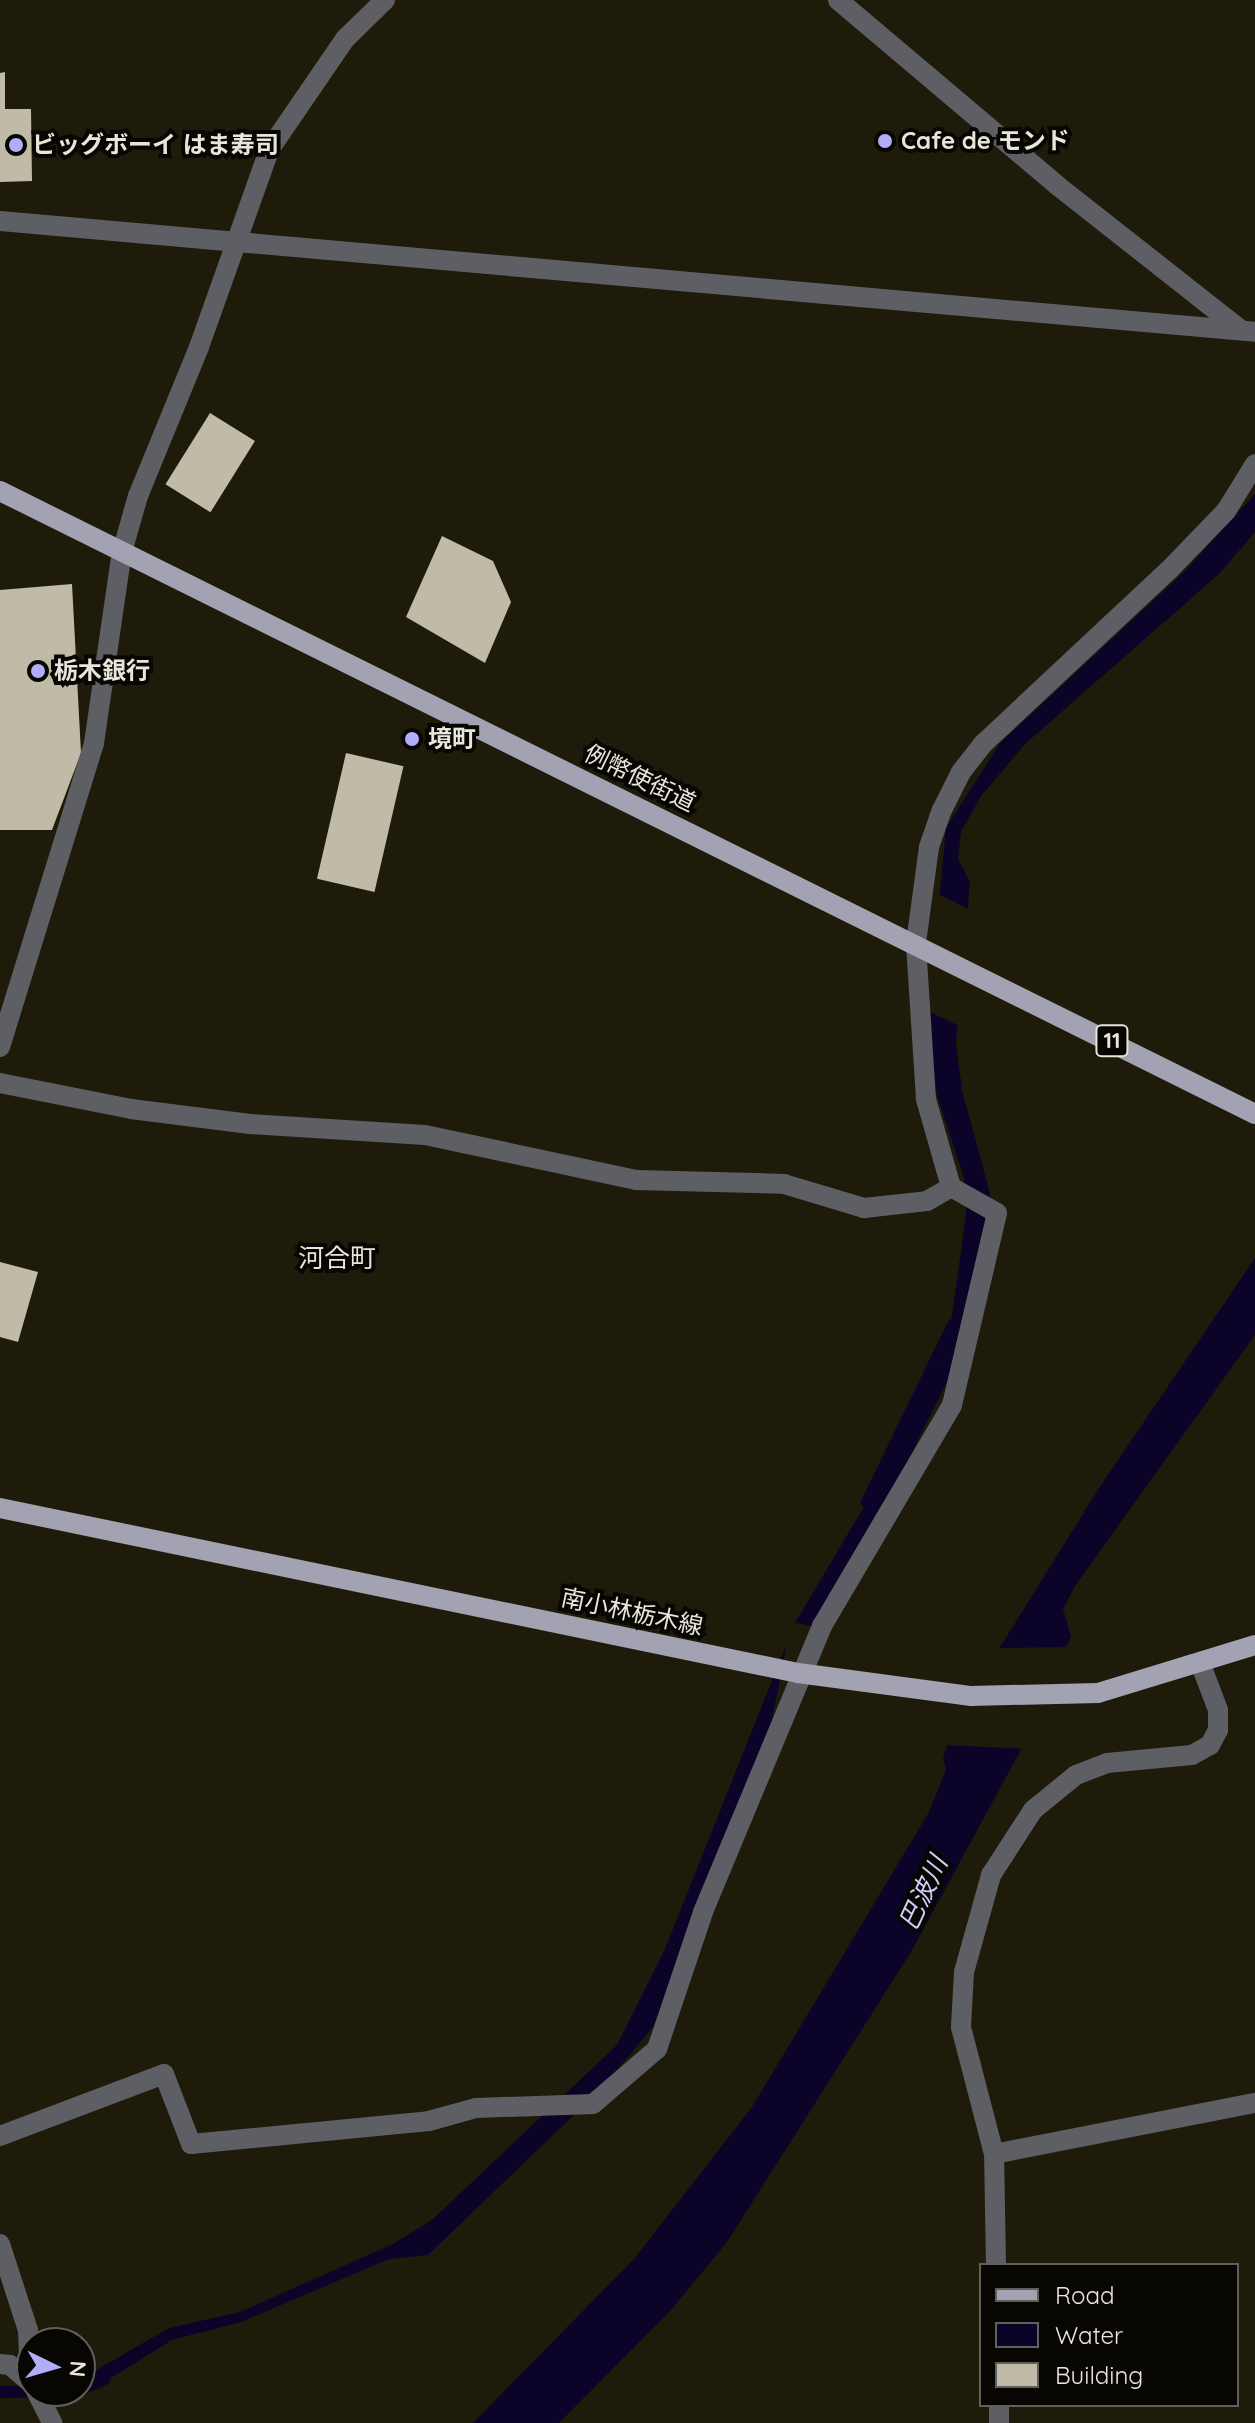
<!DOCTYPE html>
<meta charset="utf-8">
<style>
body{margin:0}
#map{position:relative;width:1255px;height:2423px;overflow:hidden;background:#1f1b0b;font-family:Quicksand,"Noto Sans JP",sans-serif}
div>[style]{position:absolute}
.water>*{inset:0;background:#0b0328}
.pier>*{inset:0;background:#1f1b0b;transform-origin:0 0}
.stream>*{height:12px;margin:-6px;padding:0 6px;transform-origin:6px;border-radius:6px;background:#0b0328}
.building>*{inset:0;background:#c0bba7;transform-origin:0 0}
.minor>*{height:20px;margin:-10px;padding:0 10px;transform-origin:10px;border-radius:10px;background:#5e5e65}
.major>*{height:20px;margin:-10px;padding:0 10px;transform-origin:10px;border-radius:10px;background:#a2a2b2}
.dots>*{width:22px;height:22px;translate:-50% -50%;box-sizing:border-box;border:4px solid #070602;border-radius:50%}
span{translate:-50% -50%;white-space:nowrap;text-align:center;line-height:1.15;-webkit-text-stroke:8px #070602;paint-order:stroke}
.shield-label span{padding:2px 6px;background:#070602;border:2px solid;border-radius:6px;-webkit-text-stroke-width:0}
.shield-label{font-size:22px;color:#e8e5db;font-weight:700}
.poi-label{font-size:24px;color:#e8e5db;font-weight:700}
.left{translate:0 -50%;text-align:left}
.street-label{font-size:24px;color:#e8e5db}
.neighbourhood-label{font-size:26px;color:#e8e5db}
.water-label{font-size:26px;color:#cfcdfa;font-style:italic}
.legend{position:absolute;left:979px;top:2263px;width:260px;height:144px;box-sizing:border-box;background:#070602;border:2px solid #615f59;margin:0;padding:10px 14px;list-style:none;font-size:24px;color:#e8e5db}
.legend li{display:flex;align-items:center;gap:16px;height:40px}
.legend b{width:40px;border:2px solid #615f59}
.north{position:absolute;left:16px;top:2327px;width:80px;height:80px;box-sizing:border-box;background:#070602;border:2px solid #615f59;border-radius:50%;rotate:95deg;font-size:22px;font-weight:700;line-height:32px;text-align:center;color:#e8e5db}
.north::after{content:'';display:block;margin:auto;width:28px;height:36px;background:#b2adf9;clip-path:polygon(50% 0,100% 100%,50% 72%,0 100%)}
</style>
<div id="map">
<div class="water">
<div style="clip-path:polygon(1255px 494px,1255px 532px,1219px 574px,1025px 744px,981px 796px,961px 832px,958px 859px,970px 882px,956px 1043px,962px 1090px,990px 1193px,960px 1356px,907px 1462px,815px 1619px,653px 2027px,602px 2088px,428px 2255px,389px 2259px,241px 2322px,172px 2340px,93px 2389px,86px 2376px,169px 2328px,240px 2312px,393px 2244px,432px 2220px,617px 2045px,665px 1949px,795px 1623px,904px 1439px,947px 1351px,966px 1215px,964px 1178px,932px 1080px,928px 1019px,946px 828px,1000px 743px,1184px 572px)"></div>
<div style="clip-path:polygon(1255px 1258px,1255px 1335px,1075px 1586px,1063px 1609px,1071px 1636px,1024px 1744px,911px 1952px,727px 2242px,671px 2310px,559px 2423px,473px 2423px,634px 2259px,752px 2107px,929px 1812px,946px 1770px,943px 1758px,955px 1723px,982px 1676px,1099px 1488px)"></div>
</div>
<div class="pier">
<div style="clip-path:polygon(935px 892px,972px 911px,962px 1027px,925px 1010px)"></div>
<div style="left:791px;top:1622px;width:25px;height:113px;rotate:11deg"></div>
<div style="clip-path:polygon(1070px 1647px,1026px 1749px,943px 1745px,995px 1648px)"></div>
</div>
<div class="stream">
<div style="left:867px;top:1502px;width:197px;rotate:-64.1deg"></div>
<div style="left:80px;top:2390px;width:27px;rotate:-24deg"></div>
<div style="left:0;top:2392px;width:56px;rotate:-1deg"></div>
</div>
<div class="building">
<div style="clip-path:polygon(5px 72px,5px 109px,31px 109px,32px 181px,0 182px,0 73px)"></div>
<div style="left:210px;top:413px;width:53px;height:84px;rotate:32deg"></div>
<div style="clip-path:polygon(442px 536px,493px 561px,511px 602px,485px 663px,406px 617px)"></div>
<div style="clip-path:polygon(72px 584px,81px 753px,52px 830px,0 830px,0 590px)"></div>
<div style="left:346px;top:753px;width:59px;height:129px;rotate:13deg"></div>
<div style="clip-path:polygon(0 1262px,38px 1272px,18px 1342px,0 1337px)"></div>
</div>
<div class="minor">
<div style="left:838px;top:0;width:288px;rotate:40.2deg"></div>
<div style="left:1058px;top:186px;width:233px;rotate:38.2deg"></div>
<div style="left:0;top:221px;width:1260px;rotate:5.05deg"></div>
<div style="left:0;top:1047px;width:318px;rotate:-72.8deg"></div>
<div style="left:94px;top:743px;width:193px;rotate:-81.7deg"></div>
<div style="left:122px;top:552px;width:58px;rotate:-74.1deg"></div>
<div style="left:138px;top:496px;width:161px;rotate:-67.7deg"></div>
<div style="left:199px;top:347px;width:209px;rotate:-70.4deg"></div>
<div style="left:269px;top:150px;width:135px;rotate:-55.6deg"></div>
<div style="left:345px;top:39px;width:56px;rotate:-44.3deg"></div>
<div style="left:0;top:1083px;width:134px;rotate:11.2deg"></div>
<div style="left:131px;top:1109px;width:120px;rotate:7.2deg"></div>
<div style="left:250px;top:1124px;width:175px;rotate:3.6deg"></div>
<div style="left:425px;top:1135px;width:216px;rotate:12deg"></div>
<div style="left:636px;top:1180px;width:148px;rotate:1.5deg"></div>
<div style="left:784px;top:1184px;width:84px;rotate:16.7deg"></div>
<div style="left:864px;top:1208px;width:63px;rotate:-6.3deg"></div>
<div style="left:927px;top:1201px;width:28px;rotate:-30deg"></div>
<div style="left:951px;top:1187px;width:91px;rotate:-105.9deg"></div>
<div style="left:926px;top:1099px;width:156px;rotate:-93.7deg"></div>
<div style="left:916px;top:943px;width:97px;rotate:-82.3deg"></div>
<div style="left:929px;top:847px;width:39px;rotate:-71deg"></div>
<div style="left:942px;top:810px;width:42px;rotate:-63.4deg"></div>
<div style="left:961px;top:772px;width:37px;rotate:-52deg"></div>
<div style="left:984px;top:743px;width:253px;rotate:-43.1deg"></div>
<div style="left:1169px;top:570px;width:82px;rotate:-46deg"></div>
<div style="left:1226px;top:511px;width:55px;rotate:-58.3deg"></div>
<div style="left:0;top:2136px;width:175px;rotate:-20.7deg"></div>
<div style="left:164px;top:2074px;width:75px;rotate:68.9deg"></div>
<div style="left:191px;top:2144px;width:239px;rotate:-5.5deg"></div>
<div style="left:429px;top:2121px;width:49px;rotate:-15.5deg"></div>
<div style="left:476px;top:2108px;width:117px;rotate:-2deg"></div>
<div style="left:593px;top:2104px;width:84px;rotate:-40.7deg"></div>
<div style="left:657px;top:2049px;width:145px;rotate:-71.4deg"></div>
<div style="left:703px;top:1912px;width:310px;rotate:-67.4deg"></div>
<div style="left:822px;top:1626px;width:256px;rotate:-59.5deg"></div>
<div style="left:952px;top:1405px;width:197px;rotate:-76.8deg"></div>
<div style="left:997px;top:1213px;width:53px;rotate:-150.5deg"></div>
<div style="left:994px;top:2154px;width:266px;rotate:-11.1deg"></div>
<div style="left:0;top:2244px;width:90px;rotate:72deg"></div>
<div style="left:28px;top:2330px;width:49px;rotate:87.7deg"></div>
<div style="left:996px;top:2265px;width:111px;rotate:-91deg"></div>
<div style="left:994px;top:2154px;width:131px;rotate:-104.6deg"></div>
<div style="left:961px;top:2027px;width:55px;rotate:-86.9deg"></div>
<div style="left:964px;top:1972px;width:101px;rotate:-74.4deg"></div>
<div style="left:991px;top:1875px;width:77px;rotate:-57.1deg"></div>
<div style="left:1033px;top:1810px;width:55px;rotate:-39.1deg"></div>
<div style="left:1076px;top:1775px;width:33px;rotate:-21deg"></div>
<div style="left:1107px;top:1763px;width:85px;rotate:-5.4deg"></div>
<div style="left:1192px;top:1755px;width:21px;rotate:-29deg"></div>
<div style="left:1210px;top:1745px;width:17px;rotate:-62deg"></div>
<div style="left:1218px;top:1730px;width:20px;rotate:-90deg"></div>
<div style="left:1218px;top:1710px;width:48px;rotate:-110.7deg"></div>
<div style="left:0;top:2364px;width:10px;rotate:6deg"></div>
<div style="left:10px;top:2365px;width:29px;rotate:41deg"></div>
<div style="left:36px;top:2391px;width:36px;rotate:63deg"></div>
<div style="left:999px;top:2405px;width:18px;rotate:90deg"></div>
</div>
<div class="major">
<div style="left:0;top:491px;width:1401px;rotate:26.4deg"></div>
<div style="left:0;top:1508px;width:815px;rotate:11.68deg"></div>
<div style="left:798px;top:1673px;width:175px;rotate:7.6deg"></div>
<div style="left:971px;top:1696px;width:127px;rotate:-1.4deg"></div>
<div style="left:1098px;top:1693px;width:164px;rotate:-17deg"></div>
</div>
<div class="dots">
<div style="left:885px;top:141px;background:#b2adf9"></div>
<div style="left:16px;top:145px;background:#b2adf9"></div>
<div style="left:38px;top:671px;background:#b2adf9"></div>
<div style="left:412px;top:739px;background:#b2adf9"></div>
</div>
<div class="shield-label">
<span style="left:1112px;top:1041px">11</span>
</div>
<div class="poi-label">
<span class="left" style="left:901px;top:141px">Cafe de モンド</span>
<span class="left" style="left:32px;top:145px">ビッグボーイ はま寿司</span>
<span class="left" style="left:54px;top:671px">栃木銀行</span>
<span class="left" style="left:428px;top:739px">境町</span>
</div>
<div class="street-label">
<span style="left:640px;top:778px;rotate:26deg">例幣使街道</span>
<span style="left:632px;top:1612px;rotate:12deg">南小林栃木線</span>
</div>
<div class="neighbourhood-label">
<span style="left:337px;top:1258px">河合町</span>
</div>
<div class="water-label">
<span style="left:923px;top:1893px;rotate:-65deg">巴波川</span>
</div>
<ul class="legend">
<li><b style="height:10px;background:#a2a2b2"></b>Road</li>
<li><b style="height:22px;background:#0b0328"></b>Water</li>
<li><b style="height:22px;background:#c0bba7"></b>Building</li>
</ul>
<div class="north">N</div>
</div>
